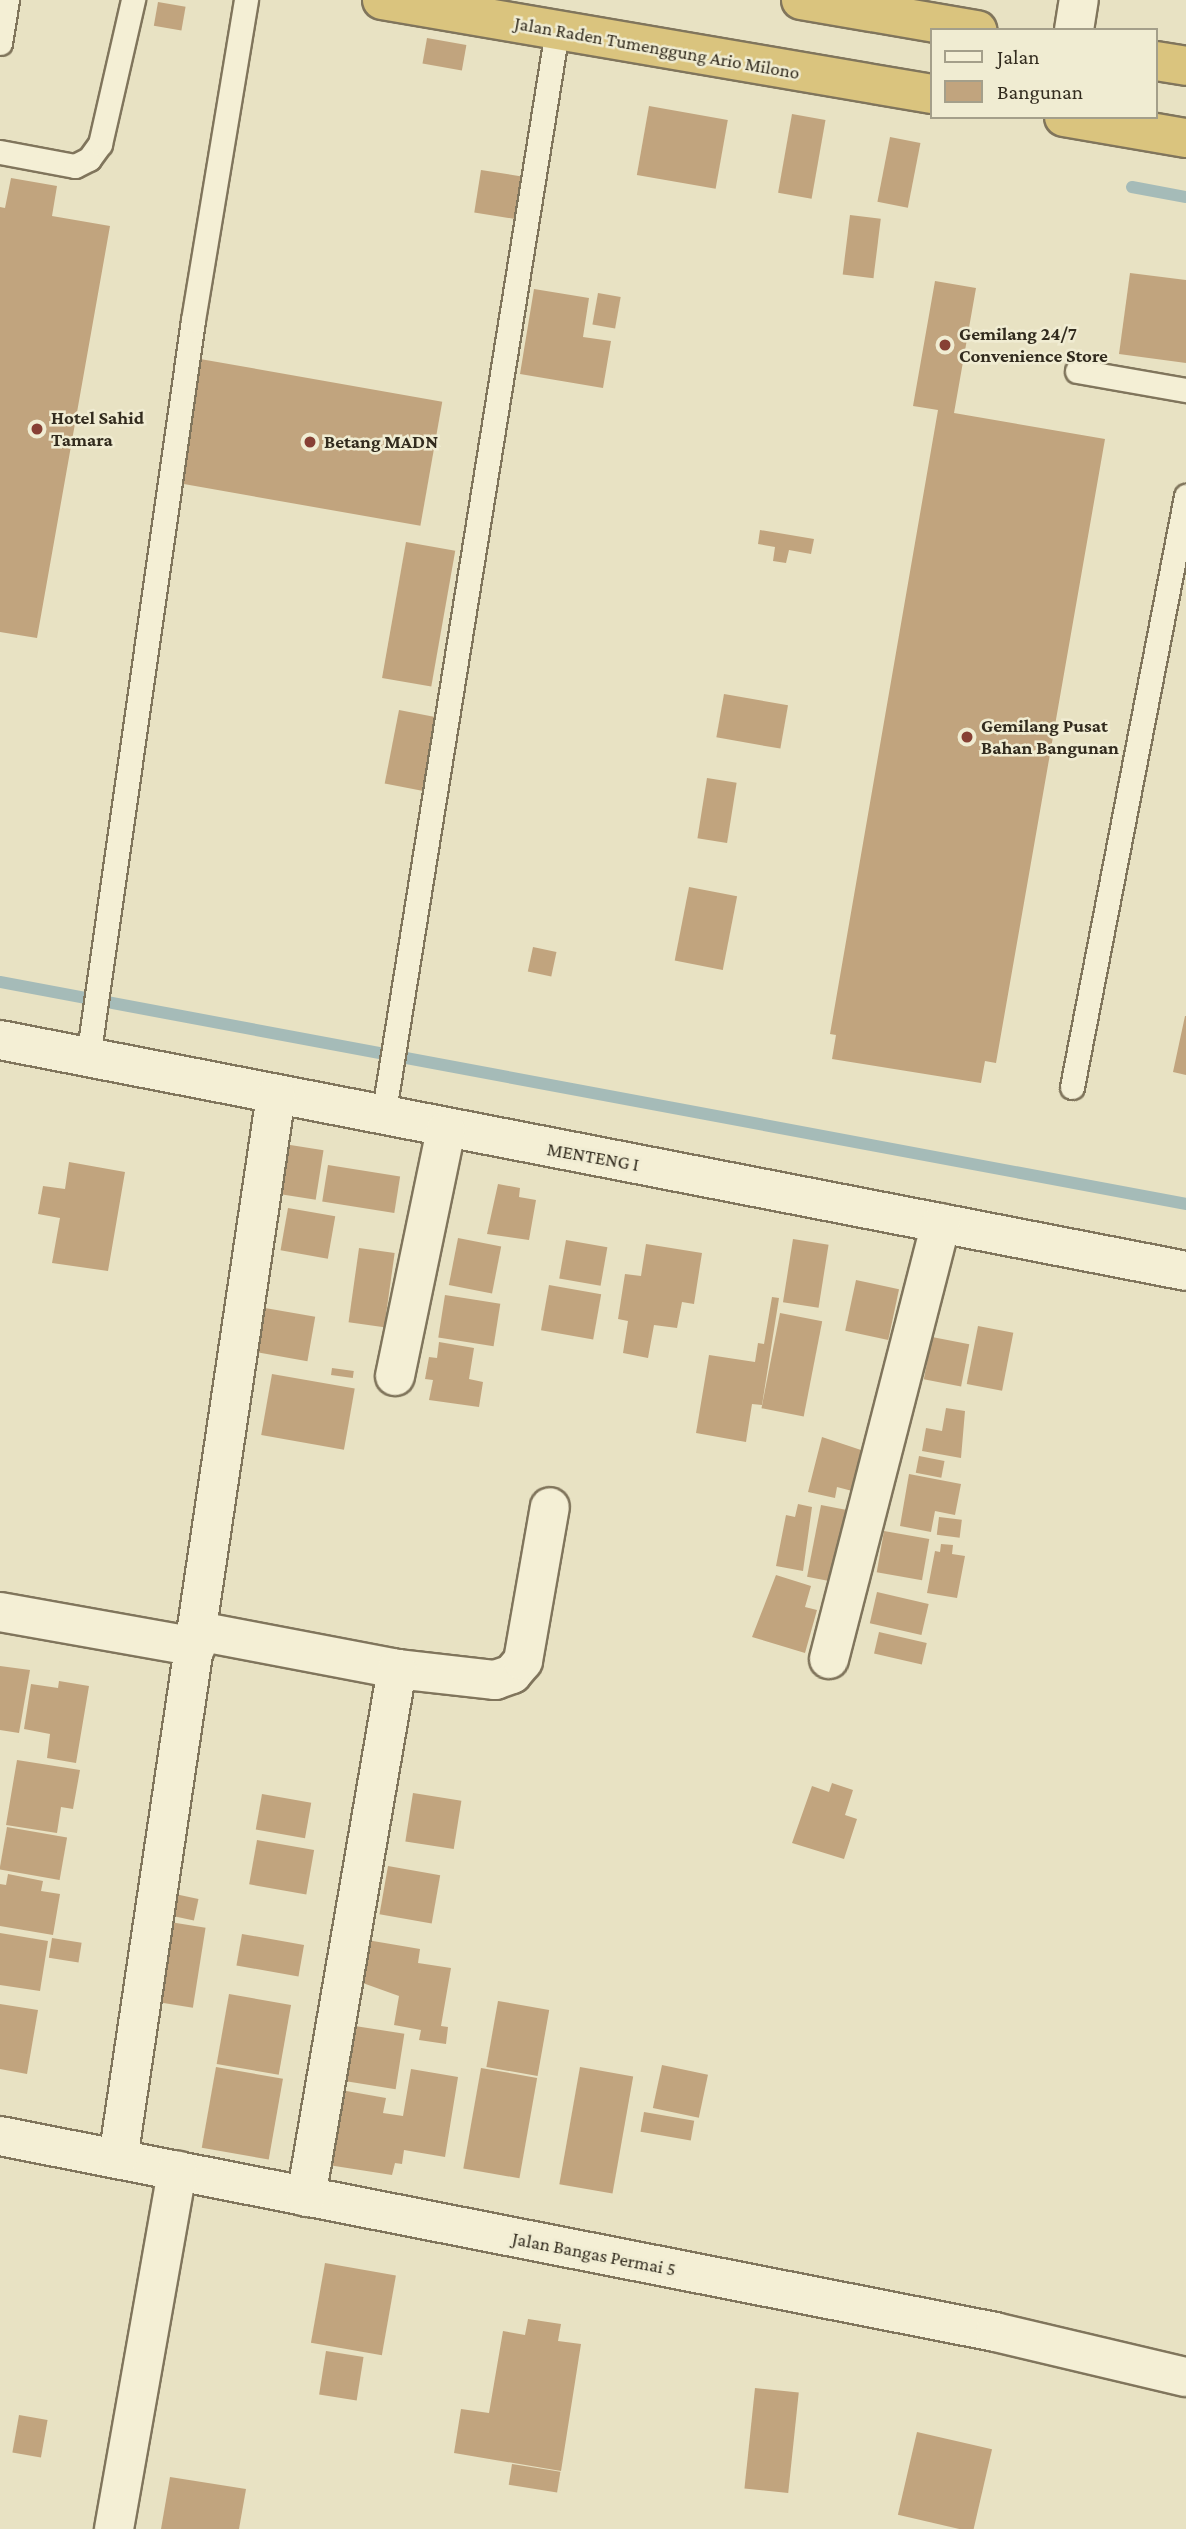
<!DOCTYPE html>
<style>
body{margin:0}
#map{position:relative;width:1186px;height:2529px;overflow:hidden;background:#e8e2c3;font-family:"Crimson Pro",serif}
div>[style]{position:absolute}
.stream>*{height:12px;margin:-6px;padding:0 6px;transform-origin:6px;border-radius:6px;background:#a5bbb8}
.building>*{inset:0;background:#c1a47e;transform-origin:0 0}
.roads{filter:drop-shadow(2px 0 #80755c) drop-shadow(-2px 0 #80755c) drop-shadow(0 2px #80755c) drop-shadow(0 -2px #80755c)}
.service>*{height:23px;margin:-11.5px;padding:0 11.5px;transform-origin:11.5px;border-radius:11.5px;background:#f4efd5}
.minor>*{height:38px;margin:-19px;padding:0 19px;transform-origin:19px;border-radius:19px;background:#f4efd5}
.trunk>*{height:38px;margin:-19px;padding:0 19px;transform-origin:19px;border-radius:19px;background:#dac47e}
.dots>*{width:19px;height:19px;translate:-50% -50%;box-sizing:border-box;border:4px solid #f0ecd2;border-radius:50%}
span{translate:-50% -50%;white-space:nowrap;text-align:center;line-height:1.15;-webkit-text-stroke:5px #f0ecd2;paint-order:stroke}
.street-label{font-size:19px;color:#322b1e}
.poi-label{font-size:19px;color:#322b1e;font-weight:700}
.left{translate:0 -50%;text-align:left}
.legend{position:absolute;left:930px;top:28px;width:228px;height:91px;box-sizing:border-box;background:#f0ecd2;border:2px solid #a49f8a;margin:0;padding:9px 12px;list-style:none;font-size:21px;color:#322b1e}
.legend li{display:flex;align-items:center;gap:14px;height:35px}
.legend b{width:35px;border:2px solid #a49f8a}
</style>
<div id="map">
<div class="stream">
<div style="left:1132px;top:187px;width:55px;rotate:10.5deg"></div>
<div style="left:0;top:982px;width:1207px;rotate:10.6deg"></div>
</div>
<div class="building">
<div style="left:158px;top:2px;width:28px;height:24px;rotate:10deg"></div>
<div style="left:427px;top:38px;width:40px;height:26px;rotate:10deg"></div>
<div style="left:649px;top:106px;width:80px;height:70px;rotate:10deg"></div>
<div style="left:792px;top:114px;width:34px;height:80px;rotate:10deg"></div>
<div style="left:890px;top:137px;width:31px;height:66px;rotate:11deg"></div>
<div style="left:481px;top:170px;width:49px;height:43px;rotate:9deg"></div>
<div style="clip-path:polygon(11px 178px,57px 186px,52px 216px,110px 226px,37px 638px,0 632px,0 207px,5px 208px)"></div>
<div style="left:850px;top:215px;width:31px;height:60px;rotate:7deg"></div>
<div style="clip-path:polygon(1130px 273px,1186px 280px,1186px 363px,1119px 354px)"></div>
<div style="clip-path:polygon(935px 281px,976px 288px,954px 413px,1105px 439px,996px 1063px,985px 1061px,981px 1083px,832px 1059px,836px 1035px,830px 1034px,938px 410px,913px 406px)"></div>
<div style="clip-path:polygon(534px 289px,589px 298px,583px 337px,611px 341px,603px 388px,520px 374px)"></div>
<div style="left:598px;top:293px;width:23px;height:32px;rotate:10deg"></div>
<div style="left:200px;top:359px;width:246px;height:126px;rotate:10deg"></div>
<div style="clip-path:polygon(760px 530px,814px 539px,811px 554px,789px 550px,786px 563px,773px 561px,775px 547px,758px 544px)"></div>
<div style="left:406px;top:542px;width:50px;height:138px;rotate:10deg"></div>
<div style="left:724px;top:694px;width:65px;height:44px;rotate:10deg"></div>
<div style="left:399px;top:710px;width:38px;height:75px;rotate:11deg"></div>
<div style="left:707px;top:778px;width:30px;height:61px;rotate:9deg"></div>
<div style="left:689px;top:887px;width:49px;height:75px;rotate:11deg"></div>
<div style="left:533px;top:947px;width:24px;height:25px;rotate:12deg"></div>
<div style="clip-path:polygon(1185px 1016px,1186px 1016px,1186px 1075px,1173px 1072px)"></div>
<div style="left:284px;top:1144px;width:40px;height:50px;rotate:9deg"></div>
<div style="clip-path:polygon(69px 1162px,125px 1172px,108px 1271px,52px 1263px,60px 1218px,38px 1214px,43px 1186px,65px 1189px)"></div>
<div style="left:328px;top:1165px;width:73px;height:37px;rotate:9deg"></div>
<div style="clip-path:polygon(498px 1184px,520px 1188px,519px 1197px,536px 1200px,529px 1240px,487px 1234px)"></div>
<div style="left:288px;top:1208px;width:48px;height:43px;rotate:10deg"></div>
<div style="left:458px;top:1238px;width:44px;height:48px;rotate:11deg"></div>
<div style="left:793px;top:1239px;width:36px;height:64px;rotate:9deg"></div>
<div style="left:566px;top:1240px;width:42px;height:39px;rotate:10deg"></div>
<div style="clip-path:polygon(646px 1244px,702px 1253px,694px 1304px,682px 1302px,677px 1328px,654px 1325px,648px 1358px,623px 1353px,628px 1321px,618px 1319px,625px 1274px,641px 1276px)"></div>
<div style="left:359px;top:1248px;width:36px;height:75px;rotate:8deg"></div>
<div style="left:856px;top:1280px;width:44px;height:52px;rotate:12deg"></div>
<div style="left:549px;top:1285px;width:53px;height:46px;rotate:10deg"></div>
<div style="left:445px;top:1295px;width:56px;height:43px;rotate:9deg"></div>
<div style="clip-path:polygon(772px 1297px,779px 1298px,762px 1405px,752px 1404px,746px 1442px,696px 1433px,709px 1355px,755px 1362px,758px 1343px,764px 1344px)"></div>
<div style="left:265px;top:1308px;width:51px;height:45px;rotate:10deg"></div>
<div style="left:780px;top:1313px;width:43px;height:97px;rotate:11deg"></div>
<div style="left:978px;top:1326px;width:36px;height:59px;rotate:11deg"></div>
<div style="left:932px;top:1337px;width:38px;height:43px;rotate:11deg"></div>
<div style="clip-path:polygon(439px 1342px,474px 1348px,469px 1379px,483px 1382px,479px 1407px,429px 1400px,433px 1380px,425px 1379px,429px 1357px,437px 1358px)"></div>
<div style="left:332px;top:1368px;width:22px;height:7px;rotate:8deg"></div>
<div style="left:272px;top:1374px;width:84px;height:62px;rotate:10deg"></div>
<div style="clip-path:polygon(946px 1408px,965px 1411px,961px 1458px,922px 1451px,926px 1428px,942px 1431px)"></div>
<div style="clip-path:polygon(822px 1437px,867px 1452px,856px 1492px,837px 1487px,835px 1498px,808px 1492px)"></div>
<div style="left:919px;top:1456px;width:26px;height:17px;rotate:11deg"></div>
<div style="clip-path:polygon(909px 1474px,961px 1484px,955px 1515px,935px 1511px,931px 1532px,900px 1526px)"></div>
<div style="clip-path:polygon(798px 1504px,812px 1507px,803px 1571px,776px 1566px,786px 1515px,795px 1517px)"></div>
<div style="left:821px;top:1505px;width:25px;height:73px;rotate:11deg"></div>
<div style="left:939px;top:1517px;width:23px;height:18px;rotate:7deg"></div>
<div style="left:884px;top:1531px;width:46px;height:42px;rotate:10deg"></div>
<div style="clip-path:polygon(941px 1544px,953px 1545px,952px 1554px,965px 1556px,957px 1598px,927px 1593px,935px 1551px,940px 1552px)"></div>
<div style="clip-path:polygon(776px 1575px,811px 1586px,805px 1607px,817px 1610px,805px 1653px,752px 1637px)"></div>
<div style="left:877px;top:1592px;width:53px;height:32px;rotate:13deg"></div>
<div style="left:879px;top:1632px;width:49px;height:22px;rotate:13deg"></div>
<div style="clip-path:polygon(0 1666px,30px 1670px,19px 1733px,0 1730px)"></div>
<div style="clip-path:polygon(59px 1681px,89px 1686px,76px 1763px,47px 1758px,50px 1734px,24px 1729px,31px 1684px,58px 1688px)"></div>
<div style="clip-path:polygon(17px 1760px,80px 1770px,73px 1809px,61px 1807px,57px 1833px,6px 1825px)"></div>
<div style="clip-path:polygon(832px 1783px,853px 1790px,845px 1815px,857px 1819px,844px 1859px,792px 1843px,812px 1786px,829px 1792px)"></div>
<div style="left:413px;top:1793px;width:49px;height:49px;rotate:9deg"></div>
<div style="left:262px;top:1794px;width:50px;height:36px;rotate:10deg"></div>
<div style="left:7px;top:1827px;width:61px;height:43px;rotate:10deg"></div>
<div style="left:257px;top:1840px;width:58px;height:45px;rotate:10deg"></div>
<div style="left:388px;top:1866px;width:53px;height:49px;rotate:10deg"></div>
<div style="clip-path:polygon(8px 1874px,43px 1881px,41px 1891px,60px 1894px,53px 1935px,0 1926px,0 1884px,6px 1885px)"></div>
<div style="left:175px;top:1894px;width:24px;height:22px;rotate:12deg"></div>
<div style="left:170px;top:1922px;width:36px;height:81px;rotate:9deg"></div>
<div style="clip-path:polygon(0 1933px,48px 1941px,40px 1991px,0 1985px)"></div>
<div style="left:242px;top:1934px;width:63px;height:32px;rotate:10deg"></div>
<div style="left:52px;top:1938px;width:30px;height:20px;rotate:9deg"></div>
<div style="clip-path:polygon(367px 1940px,420px 1949px,418px 1963px,451px 1968px,441px 2026px,448px 2027px,446px 2044px,419px 2040px,421px 2030px,394px 2025px,399px 1996px,360px 1982px)"></div>
<div style="left:229px;top:1994px;width:63px;height:71px;rotate:10deg"></div>
<div style="left:498px;top:2001px;width:52px;height:67px;rotate:10deg"></div>
<div style="clip-path:polygon(0 2004px,38px 2010px,27px 2074px,0 2069px)"></div>
<div style="left:355px;top:2026px;width:50px;height:56px;rotate:9deg"></div>
<div style="left:662px;top:2065px;width:47px;height:44px;rotate:12deg"></div>
<div style="left:216px;top:2067px;width:68px;height:82px;rotate:10deg"></div>
<div style="left:580px;top:2067px;width:54px;height:119px;rotate:10deg"></div>
<div style="left:481px;top:2068px;width:57px;height:102px;rotate:10deg"></div>
<div style="clip-path:polygon(411px 2069px,458px 2077px,445px 2157px,404px 2150px,402px 2164px,395px 2163px,392px 2175px,322px 2164px,335px 2089px,386px 2098px,383px 2113px,403px 2116px)"></div>
<div style="left:644px;top:2112px;width:51px;height:20px;rotate:10deg"></div>
<div style="left:325px;top:2263px;width:72px;height:81px;rotate:10deg"></div>
<div style="clip-path:polygon(528px 2319px,561px 2324px,558px 2341px,581px 2344px,561px 2471px,454px 2453px,461px 2409px,489px 2413px,503px 2331px,525px 2335px)"></div>
<div style="left:326px;top:2351px;width:38px;height:44px;rotate:9deg"></div>
<div style="left:755px;top:2388px;width:44px;height:101px;rotate:6deg"></div>
<div style="left:19px;top:2415px;width:29px;height:38px;rotate:10deg"></div>
<div style="left:917px;top:2432px;width:77px;height:85px;rotate:13deg"></div>
<div style="left:512px;top:2464px;width:49px;height:21px;rotate:9deg"></div>
<div style="clip-path:polygon(170px 2477px,246px 2489px,239px 2529px,161px 2529px)"></div>
</div>
<div class="roads">
<div class="service">
<div style="left:0;top:43px;width:44px;rotate:-80.8deg"></div>
<div style="left:0;top:152px;width:76px;rotate:10.6deg"></div>
<div style="left:75px;top:166px;width:16px;rotate:-27deg"></div>
<div style="left:89px;top:159px;width:19px;rotate:-54deg"></div>
<div style="left:100px;top:144px;width:148px;rotate:-77.1deg"></div>
<div style="left:1077px;top:371px;width:111px;rotate:9.9deg"></div>
<div style="left:88px;top:1058px;width:745px;rotate:-81.9deg"></div>
<div style="left:193px;top:320px;width:324px;rotate:-80.6deg"></div>
<div style="left:1072px;top:1087px;width:602px;rotate:-79.08deg"></div>
<div style="left:383px;top:1117px;width:1100px;rotate:-80.9deg"></div>
</div>
<div class="minor">
<div style="left:1074px;top:30px;width:30px;rotate:-81deg"></div>
<div style="left:0;top:1040px;width:1208px;rotate:11.02deg"></div>
<div style="left:395px;top:1376px;width:251px;rotate:-78.3deg"></div>
<div style="left:0;top:1612px;width:199px;rotate:10.1deg"></div>
<div style="left:198px;top:1631px;width:203px;rotate:10.8deg"></div>
<div style="left:397px;top:1669px;width:99px;rotate:6.4deg"></div>
<div style="left:495px;top:1680px;width:18px;rotate:-19deg"></div>
<div style="left:512px;top:1674px;width:17px;rotate:-50deg"></div>
<div style="left:523px;top:1661px;width:156px;rotate:-80.1deg"></div>
<div style="left:829px;top:1659px;width:450px;rotate:-75.6deg"></div>
<div style="left:0;top:2136px;width:1014px;rotate:11.14deg"></div>
<div style="left:995px;top:2332px;width:196px;rotate:13.3deg"></div>
<div style="left:118px;top:2159px;width:1075px;rotate:-81.55deg"></div>
<div style="left:306px;top:2197px;width:536px;rotate:-80.22deg"></div>
<div style="left:114px;top:2529px;width:364px;rotate:-80deg"></div>
</div>
<div class="trunk">
<div style="left:382px;top:0;width:558px;rotate:9.7deg"></div>
<div style="left:801px;top:0;width:179px;rotate:9.7deg"></div>
<div style="left:1156px;top:61px;width:30px;rotate:9deg"></div>
<div style="left:1064px;top:117px;width:124px;rotate:9.8deg"></div>
</div>
</div>
<div class="dots">
<div style="left:945px;top:345px;background:#874034"></div>
<div style="left:37px;top:429px;background:#874034"></div>
<div style="left:310px;top:442px;background:#874034"></div>
<div style="left:967px;top:737px;background:#874034"></div>
</div>
<div class="street-label">
<span style="left:657px;top:48px;rotate:10deg">Jalan Raden Tumenggung Ario Milono</span>
<span style="left:593px;top:1157px;rotate:10deg">MENTENG I</span>
<span style="left:594px;top:2254px;rotate:11deg">Jalan Bangas Permai 5</span>
</div>
<div class="poi-label">
<span class="left" style="left:959px;top:345px">Gemilang 24/7<br>Convenience Store</span>
<span class="left" style="left:51px;top:429px">Hotel Sahid<br>Tamara</span>
<span class="left" style="left:324px;top:442px">Betang MADN</span>
<span class="left" style="left:981px;top:737px">Gemilang Pusat<br>Bahan Bangunan</span>
</div>
<ul class="legend">
<li><b style="height:9px;background:#f4efd5"></b>Jalan</li>
<li><b style="height:19px;background:#c1a47e"></b>Bangunan</li>
</ul>
</div>
